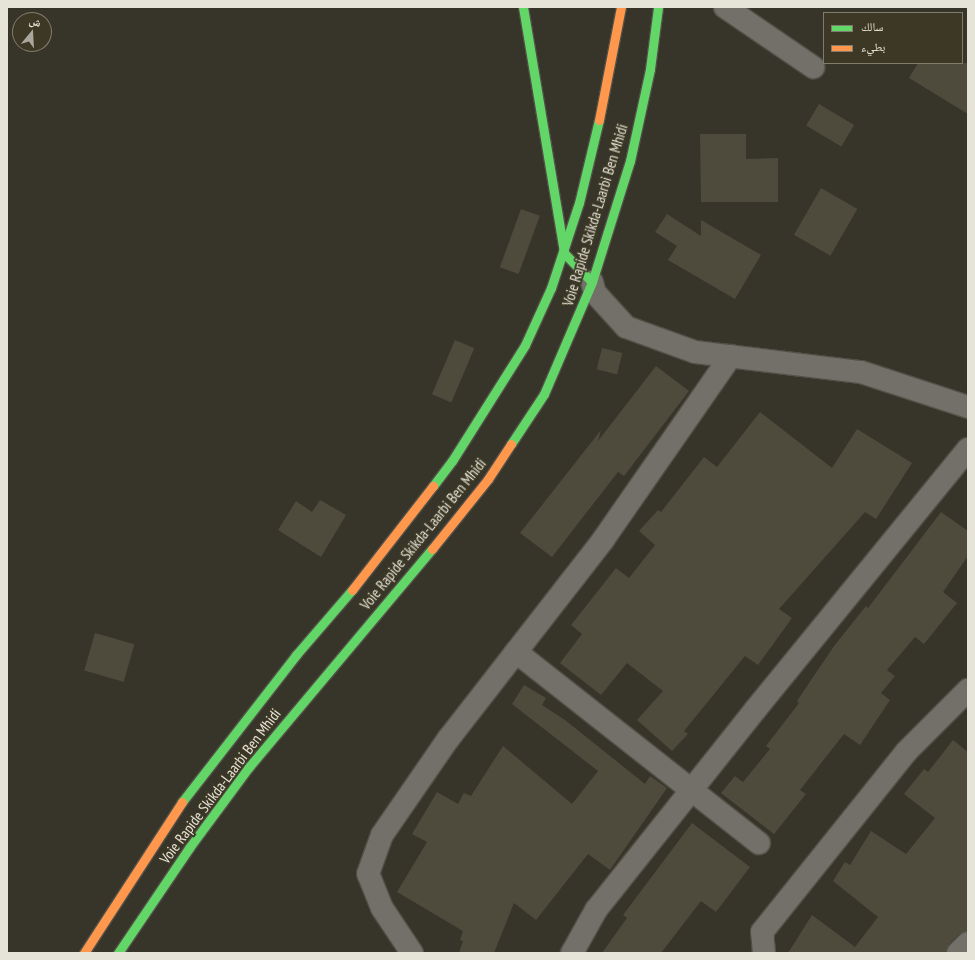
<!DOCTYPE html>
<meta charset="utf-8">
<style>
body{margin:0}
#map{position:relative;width:975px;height:960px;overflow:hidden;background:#37342a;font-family:"PT Sans Narrow","Noto Naskh Arabic",sans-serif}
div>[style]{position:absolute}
.building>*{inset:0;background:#4e4b3c;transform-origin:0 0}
.roads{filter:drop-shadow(1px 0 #525047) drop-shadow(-1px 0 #525047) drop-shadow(0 1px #525047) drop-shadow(0 -1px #525047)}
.street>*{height:22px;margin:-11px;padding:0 11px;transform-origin:11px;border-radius:11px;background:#727068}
.fast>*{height:9px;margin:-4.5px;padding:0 4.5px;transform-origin:4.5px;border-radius:4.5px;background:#63d668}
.slow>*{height:9px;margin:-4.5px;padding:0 4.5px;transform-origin:4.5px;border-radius:4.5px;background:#ff974d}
span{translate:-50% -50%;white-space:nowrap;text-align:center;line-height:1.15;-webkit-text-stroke:3.5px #3c3825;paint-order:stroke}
.street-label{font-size:15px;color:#e6e3d8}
.frame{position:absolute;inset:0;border:8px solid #e6e3d8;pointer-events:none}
.legend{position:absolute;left:823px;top:12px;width:140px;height:52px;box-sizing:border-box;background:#3c3825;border:1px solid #807c6d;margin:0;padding:5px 7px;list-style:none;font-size:12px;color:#e6e3d8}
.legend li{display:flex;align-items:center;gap:8px;height:20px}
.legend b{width:20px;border:1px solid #807c6d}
.north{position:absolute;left:12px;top:12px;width:40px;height:40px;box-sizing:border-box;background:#3c3825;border:1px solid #807c6d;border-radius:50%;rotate:18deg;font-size:11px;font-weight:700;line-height:16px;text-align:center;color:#e6e3d8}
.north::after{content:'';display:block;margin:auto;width:14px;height:18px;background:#a9a69b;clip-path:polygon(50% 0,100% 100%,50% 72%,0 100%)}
</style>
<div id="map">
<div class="building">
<div style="clip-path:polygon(918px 63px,968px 63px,968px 114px,909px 78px)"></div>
<div style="left:819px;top:104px;width:41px;height:25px;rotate:31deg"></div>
<div style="clip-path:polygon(700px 134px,746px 134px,746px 159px,778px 158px,778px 202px,701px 202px)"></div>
<div style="left:821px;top:188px;width:42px;height:54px;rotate:30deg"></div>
<div style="left:521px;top:209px;width:20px;height:62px;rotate:20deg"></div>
<div style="clip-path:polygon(667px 214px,701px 236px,701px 220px,761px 255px,735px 299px,668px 260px,677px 246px,655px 232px)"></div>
<div style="left:455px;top:340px;width:21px;height:59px;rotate:23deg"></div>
<div style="left:602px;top:348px;width:21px;height:22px;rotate:14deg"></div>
<div style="clip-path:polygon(656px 366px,689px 391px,624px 476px,618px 472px,552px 557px,520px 533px,601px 430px,598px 441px)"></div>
<div style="clip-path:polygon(760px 412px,832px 468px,857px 429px,912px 463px,876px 519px,865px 512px,779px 609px,792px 618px,758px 665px,745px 656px,684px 731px,688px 734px,672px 751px,637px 720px,663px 691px,627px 663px,601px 695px,560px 663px,582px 634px,571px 625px,616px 568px,629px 578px,655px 545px,639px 531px,658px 510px,661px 512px,704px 457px,717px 467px)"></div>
<div style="clip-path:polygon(320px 500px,346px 515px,321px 557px,278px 530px,296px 501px,312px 512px)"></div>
<div style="clip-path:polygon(941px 512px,968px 531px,968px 556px,943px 592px,957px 603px,924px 644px,915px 637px,887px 670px,895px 676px,881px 693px,890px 700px,860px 745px,844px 734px,800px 790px,806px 794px,774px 834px,721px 793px,735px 776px,743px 782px,770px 749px,766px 746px,799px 703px,797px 701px,834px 646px,866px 606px,868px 608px)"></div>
<div style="left:95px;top:633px;width:41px;height:39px;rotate:16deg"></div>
<div style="clip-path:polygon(524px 685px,546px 698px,542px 705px,565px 720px,645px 784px,650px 776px,667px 788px,610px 870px,588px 854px,536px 920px,514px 903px,494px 953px,459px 953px,463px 941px,460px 940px,463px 931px,397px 892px,427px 842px,412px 834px,437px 792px,458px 804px,464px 793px,471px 796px,503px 746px,572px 804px,598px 771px,512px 704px)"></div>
<div style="clip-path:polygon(953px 740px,968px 752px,968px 931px,959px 934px,949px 944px,946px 953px,788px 953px,812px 915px,855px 947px,878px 917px,833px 881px,845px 862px,850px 865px,871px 831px,906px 854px,935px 818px,904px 794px,924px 769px,928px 772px)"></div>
<div style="clip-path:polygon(692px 823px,750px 867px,716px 912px,701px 901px,661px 953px,602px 953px,627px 918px,623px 915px)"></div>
</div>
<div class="roads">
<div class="street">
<div style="left:725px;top:7px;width:107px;rotate:34.3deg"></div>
<div style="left:592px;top:282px;width:11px;rotate:75deg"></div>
<div style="left:595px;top:293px;width:46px;rotate:47.6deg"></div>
<div style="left:626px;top:327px;width:73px;rotate:19.9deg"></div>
<div style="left:695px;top:352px;width:167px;rotate:6.9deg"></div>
<div style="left:861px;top:372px;width:113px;rotate:18.1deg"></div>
<div style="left:516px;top:652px;width:309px;rotate:38.2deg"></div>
<div style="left:412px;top:953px;width:54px;rotate:-123.7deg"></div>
<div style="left:382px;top:908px;width:37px;rotate:-112deg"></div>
<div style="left:368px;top:874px;width:41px;rotate:-70.3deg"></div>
<div style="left:382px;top:835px;width:118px;rotate:-55.4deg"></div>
<div style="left:449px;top:738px;width:251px;rotate:-52.1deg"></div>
<div style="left:603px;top:540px;width:224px;rotate:-55.2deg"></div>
<div style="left:572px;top:953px;width:49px;rotate:-60.8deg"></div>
<div style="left:596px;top:910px;width:256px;rotate:-51.5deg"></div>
<div style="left:755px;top:710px;width:337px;rotate:-50.8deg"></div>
<div style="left:764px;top:953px;width:21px;rotate:-95deg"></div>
<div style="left:762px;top:932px;width:231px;rotate:-51.3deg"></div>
<div style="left:906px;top:752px;width:88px;rotate:-45deg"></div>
<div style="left:958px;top:953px;width:14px;rotate:-45deg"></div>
</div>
<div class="fast">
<div style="left:523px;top:7px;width:249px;rotate:80.5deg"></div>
<div style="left:564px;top:253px;width:40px;rotate:46deg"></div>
<div style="left:511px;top:444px;width:60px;rotate:-56.6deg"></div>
<div style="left:544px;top:394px;width:122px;rotate:-66.8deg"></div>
<div style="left:592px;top:282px;width:127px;rotate:-72.6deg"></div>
<div style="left:630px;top:161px;width:94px;rotate:-77.7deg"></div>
<div style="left:650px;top:69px;width:63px;rotate:-82.6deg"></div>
<div style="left:433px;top:486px;width:31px;rotate:-53deg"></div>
<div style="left:452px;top:461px;width:137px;rotate:-57.8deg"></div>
<div style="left:525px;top:345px;width:63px;rotate:-65.5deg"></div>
<div style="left:551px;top:288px;width:89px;rotate:-71.8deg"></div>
<div style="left:579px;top:203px;width:85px;rotate:-76.5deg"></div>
<div style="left:182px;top:802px;width:186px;rotate:-52.2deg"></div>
<div style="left:296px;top:655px;width:86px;rotate:-49.3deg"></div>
<div style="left:118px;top:953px;width:127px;rotate:-55.9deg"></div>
<div style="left:189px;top:848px;width:101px;rotate:-53.5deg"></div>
<div style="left:249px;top:767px;width:285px;rotate:-50deg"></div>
</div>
<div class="slow">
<div style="left:599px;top:120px;width:115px;rotate:-79deg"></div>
<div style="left:432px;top:549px;width:90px;rotate:-51.3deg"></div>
<div style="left:488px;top:479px;width:42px;rotate:-56.7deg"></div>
<div style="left:352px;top:590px;width:132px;rotate:-52.1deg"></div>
<div style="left:84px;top:953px;width:180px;rotate:-57deg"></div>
</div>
</div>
<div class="street-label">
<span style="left:595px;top:215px;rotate:-73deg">Voie Rapide Skikda-Laarbi Ben Mhidi</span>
<span style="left:423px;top:534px;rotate:-51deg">Voie Rapide Skikda-Laarbi Ben Mhidi</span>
<span style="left:220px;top:786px;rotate:-53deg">Voie Rapide Skikda-Laarbi Ben Mhidi</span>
</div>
<div class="frame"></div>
<ul class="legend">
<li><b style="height:5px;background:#63d668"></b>سالك</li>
<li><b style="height:5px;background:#ff974d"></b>بطيء</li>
</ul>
<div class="north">ش</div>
</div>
